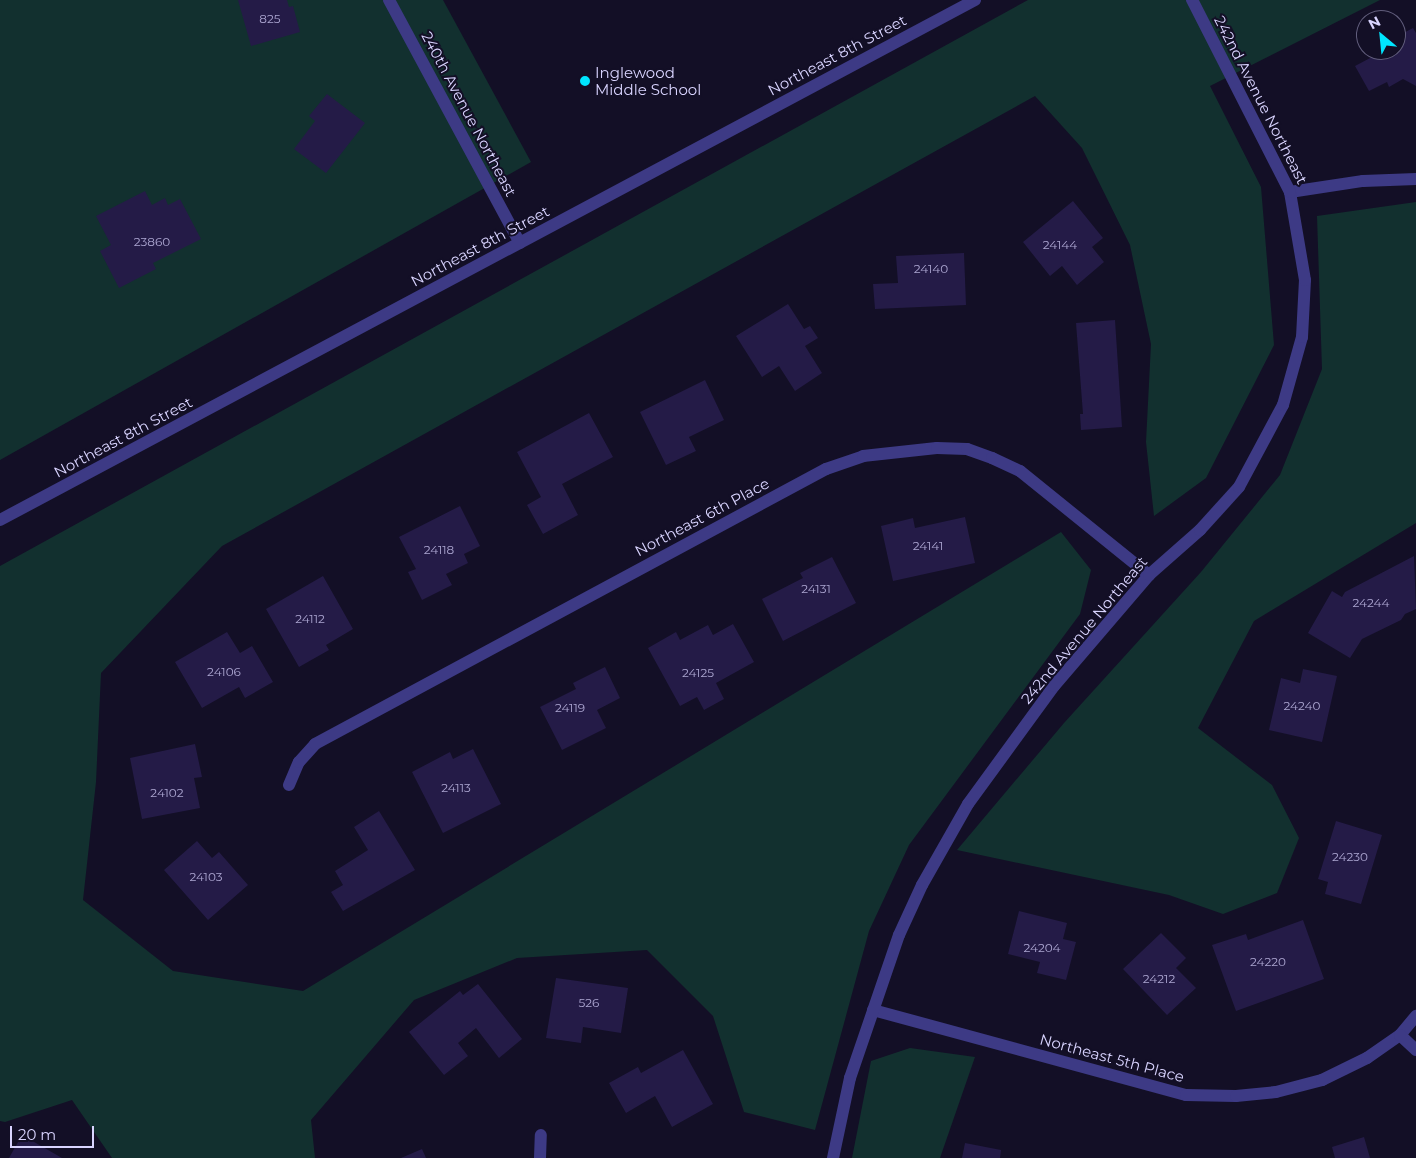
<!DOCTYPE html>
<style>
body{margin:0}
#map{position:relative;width:1416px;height:1158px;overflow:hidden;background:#130f26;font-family:Montserrat,sans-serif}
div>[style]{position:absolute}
.green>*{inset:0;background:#12302f}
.building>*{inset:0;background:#241b47}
.minor>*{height:12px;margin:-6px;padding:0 6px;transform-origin:6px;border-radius:6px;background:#3d3a85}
.dots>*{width:14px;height:14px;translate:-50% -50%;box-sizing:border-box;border:2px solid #130f26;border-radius:50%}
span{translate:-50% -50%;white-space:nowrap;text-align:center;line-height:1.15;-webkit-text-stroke:4px #130f26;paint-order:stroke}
.number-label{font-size:12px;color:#aca6d1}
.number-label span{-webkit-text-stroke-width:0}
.street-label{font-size:15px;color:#d9d4ff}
.poi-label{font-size:15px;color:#d9d4ff}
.left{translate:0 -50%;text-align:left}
.north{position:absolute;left:1356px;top:10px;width:50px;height:50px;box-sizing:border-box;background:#130f26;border:1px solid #625e7d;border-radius:50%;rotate:332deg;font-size:14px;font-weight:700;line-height:20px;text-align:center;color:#d9d4ff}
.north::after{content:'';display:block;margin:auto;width:18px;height:22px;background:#00e5ff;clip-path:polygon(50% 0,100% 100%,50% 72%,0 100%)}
.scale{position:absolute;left:10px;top:1126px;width:84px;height:22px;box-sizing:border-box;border:2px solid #d9d4ff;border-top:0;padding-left:6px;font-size:15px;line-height:18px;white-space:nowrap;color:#d9d4ff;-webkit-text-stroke:4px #130f26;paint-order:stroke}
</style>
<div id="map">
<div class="green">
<div style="clip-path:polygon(0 0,443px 0,531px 162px,0 460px)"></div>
<div style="clip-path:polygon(1028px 0,1380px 0,1210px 86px,1261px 187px,1274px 345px,1206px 478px,1154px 516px,1146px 442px,1151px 344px,1130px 245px,1082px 148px,1035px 96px,222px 546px,101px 673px,96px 782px,83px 900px,173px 971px,303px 991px,1061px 532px,1091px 570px,1080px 614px,909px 845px,869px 931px,815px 1130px,744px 1112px,713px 1016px,647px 950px,517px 958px,414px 1000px,311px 1120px,315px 1158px,112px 1158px,72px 1100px,5px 1122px,0 1121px,0 566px)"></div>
<div style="clip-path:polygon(1416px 202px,1416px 523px,1254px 621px,1198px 728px,1272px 785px,1299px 838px,1277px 893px,1223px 914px,1169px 895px,957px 850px,1064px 723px,1201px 572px,1280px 475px,1322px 369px,1317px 216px)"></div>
<div style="clip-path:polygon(910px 1048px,975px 1057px,940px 1158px,852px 1158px,871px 1061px)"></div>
</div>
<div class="building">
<div style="clip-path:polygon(238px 0,287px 0,289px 7px,293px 6px,300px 32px,251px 46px)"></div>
<div style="clip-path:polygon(1413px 28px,1416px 33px,1416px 86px,1403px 79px,1389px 87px,1387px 82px,1369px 91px,1355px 66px,1372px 57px,1369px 52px,1372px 50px,1396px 50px,1396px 37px)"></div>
<div style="clip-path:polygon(327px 94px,365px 123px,326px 173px,294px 149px,315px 121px,309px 116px)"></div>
<div style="clip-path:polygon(145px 191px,152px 205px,165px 198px,168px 205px,180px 199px,201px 239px,153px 263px,156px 269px,119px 288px,100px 251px,111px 245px,96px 216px)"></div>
<div style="clip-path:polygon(1073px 201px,1103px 238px,1092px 247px,1104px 262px,1077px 285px,1062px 266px,1050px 276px,1023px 242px)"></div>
<div style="clip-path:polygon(964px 253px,966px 305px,875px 309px,873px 284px,898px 283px,896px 256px)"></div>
<div style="clip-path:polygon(788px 304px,804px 329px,810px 326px,818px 338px,805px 346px,822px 373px,795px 391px,779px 366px,762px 377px,736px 336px)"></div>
<div style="clip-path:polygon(1115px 320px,1122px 427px,1081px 430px,1080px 414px,1083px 414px,1076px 323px)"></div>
<div style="clip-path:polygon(705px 380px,724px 420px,689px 437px,696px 451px,666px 465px,640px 412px)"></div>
<div style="clip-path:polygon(589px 413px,613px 457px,562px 484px,578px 515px,543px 534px,527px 505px,541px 497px,517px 452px)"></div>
<div style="clip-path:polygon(460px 506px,480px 546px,464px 554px,468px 563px,446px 574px,452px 585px,422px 600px,408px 572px,416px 569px,399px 537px)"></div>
<div style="clip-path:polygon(965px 517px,975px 563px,893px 581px,881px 526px,913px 518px,915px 528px)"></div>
<div style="clip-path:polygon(1414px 556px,1416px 609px,1405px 614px,1401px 620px,1362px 639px,1350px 658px,1308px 633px,1332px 591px,1342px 597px,1345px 592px)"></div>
<div style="clip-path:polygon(832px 557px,856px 603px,783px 641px,762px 599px,803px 578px,800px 573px)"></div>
<div style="clip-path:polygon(323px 576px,353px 629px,326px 645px,329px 650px,299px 667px,266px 609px)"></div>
<div style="clip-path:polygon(733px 624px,754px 662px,716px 683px,724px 699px,704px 710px,697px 697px,680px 706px,648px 648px,676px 632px,680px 640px,708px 625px,713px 635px)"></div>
<div style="clip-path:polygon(227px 632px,240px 653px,252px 646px,273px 682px,245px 698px,239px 687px,202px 708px,175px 662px)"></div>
<div style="clip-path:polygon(605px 667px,620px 698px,597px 710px,606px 728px,562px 750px,540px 707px,576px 689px,573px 683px)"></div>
<div style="clip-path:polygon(1303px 669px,1337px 676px,1322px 742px,1269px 730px,1281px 678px,1300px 683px)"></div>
<div style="clip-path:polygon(195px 744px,202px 777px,194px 778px,200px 808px,142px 819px,130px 758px)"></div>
<div style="clip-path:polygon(473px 749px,501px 804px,443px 833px,412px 772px,450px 752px,453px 759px)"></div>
<div style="clip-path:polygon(379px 811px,415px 870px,343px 911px,331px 892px,343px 885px,335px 871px,368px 850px,354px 827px)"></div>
<div style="clip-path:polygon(1336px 821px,1382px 835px,1361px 904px,1325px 894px,1328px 882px,1318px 879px)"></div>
<div style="clip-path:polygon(197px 841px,212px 858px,219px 852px,248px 885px,208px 920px,164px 870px)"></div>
<div style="clip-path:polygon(1019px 911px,1067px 923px,1063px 939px,1076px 942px,1066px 980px,1037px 973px,1040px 962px,1008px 954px)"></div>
<div style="clip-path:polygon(1303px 920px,1324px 979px,1236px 1011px,1212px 945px,1246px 934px,1248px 940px)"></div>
<div style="clip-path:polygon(1161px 933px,1186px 958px,1176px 968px,1196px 988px,1167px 1015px,1123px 969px)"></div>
<div style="clip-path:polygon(556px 978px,628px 988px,621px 1033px,583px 1027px,581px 1043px,546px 1038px)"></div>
<div style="clip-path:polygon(478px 984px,522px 1039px,499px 1058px,476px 1028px,458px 1043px,468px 1056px,444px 1075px,409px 1032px,460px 991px,463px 995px)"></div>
<div style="clip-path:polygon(683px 1050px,713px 1104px,672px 1127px,655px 1096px,626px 1113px,609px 1083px,638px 1067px,641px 1073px)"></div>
<div style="clip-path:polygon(22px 1135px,62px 1158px,9px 1158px)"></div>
<div style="clip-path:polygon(1364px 1137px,1370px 1158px,1335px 1158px,1332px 1147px)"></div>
<div style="clip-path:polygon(965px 1143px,1001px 1150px,1000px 1158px,962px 1158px)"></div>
<div style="clip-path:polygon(422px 1149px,426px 1158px,401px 1158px)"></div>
</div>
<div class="minor">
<div style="left:389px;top:0;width:276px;rotate:61.7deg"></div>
<div style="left:1290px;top:192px;width:74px;rotate:-8.6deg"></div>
<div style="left:1363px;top:181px;width:53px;rotate:-2.2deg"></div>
<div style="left:0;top:520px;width:1105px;rotate:-28.07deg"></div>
<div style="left:289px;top:785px;width:25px;rotate:-67deg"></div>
<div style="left:299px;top:762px;width:24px;rotate:-48deg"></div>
<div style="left:315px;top:744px;width:580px;rotate:-28.29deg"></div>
<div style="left:826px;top:469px;width:39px;rotate:-19deg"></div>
<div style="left:863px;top:456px;width:74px;rotate:-6.2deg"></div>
<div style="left:937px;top:448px;width:30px;rotate:2deg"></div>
<div style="left:967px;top:449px;width:27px;rotate:20deg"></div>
<div style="left:992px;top:458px;width:31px;rotate:25deg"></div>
<div style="left:1020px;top:471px;width:166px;rotate:38.9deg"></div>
<div style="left:873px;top:1010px;width:324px;rotate:15.2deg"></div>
<div style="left:1186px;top:1095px;width:50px;rotate:1.1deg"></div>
<div style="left:1236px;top:1096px;width:40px;rotate:-5.7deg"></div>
<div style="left:1276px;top:1092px;width:48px;rotate:-14.6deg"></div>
<div style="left:1322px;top:1080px;width:50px;rotate:-26.1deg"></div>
<div style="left:1367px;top:1058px;width:40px;rotate:-34.9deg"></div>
<div style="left:1400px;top:1035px;width:25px;rotate:-50deg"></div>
<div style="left:1400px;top:1035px;width:22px;rotate:43deg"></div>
<div style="left:540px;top:1158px;width:23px;rotate:-88deg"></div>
<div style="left:833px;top:1158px;width:82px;rotate:-78deg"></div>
<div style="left:850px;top:1078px;width:151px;rotate:-71.1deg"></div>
<div style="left:899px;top:935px;width:55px;rotate:-65.3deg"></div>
<div style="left:922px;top:885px;width:93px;rotate:-60.4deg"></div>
<div style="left:968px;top:804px;width:146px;rotate:-53.9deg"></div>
<div style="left:1054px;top:686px;width:146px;rotate:-49.4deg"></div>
<div style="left:1149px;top:575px;width:68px;rotate:-41.4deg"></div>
<div style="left:1200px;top:530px;width:58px;rotate:-47.8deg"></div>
<div style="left:1239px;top:487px;width:93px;rotate:-61.8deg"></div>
<div style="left:1283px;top:405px;width:71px;rotate:-74.4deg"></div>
<div style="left:1302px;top:337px;width:57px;rotate:-87deg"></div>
<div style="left:1305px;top:280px;width:89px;rotate:-99.7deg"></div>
<div style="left:1290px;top:192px;width:216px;rotate:-117deg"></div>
</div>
<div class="dots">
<div style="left:585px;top:81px;background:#00e5ff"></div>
</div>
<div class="number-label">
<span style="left:270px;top:19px">825</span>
<span style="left:152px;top:242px">23860</span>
<span style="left:1060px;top:245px">24144</span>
<span style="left:931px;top:269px">24140</span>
<span style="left:928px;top:546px">24141</span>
<span style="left:439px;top:550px">24118</span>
<span style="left:816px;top:589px">24131</span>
<span style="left:1371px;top:603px">24244</span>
<span style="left:310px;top:619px">24112</span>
<span style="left:224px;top:672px">24106</span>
<span style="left:698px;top:673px">24125</span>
<span style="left:1302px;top:706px">24240</span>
<span style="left:570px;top:708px">24119</span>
<span style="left:456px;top:788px">24113</span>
<span style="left:167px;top:793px">24102</span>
<span style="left:1350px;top:857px">24230</span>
<span style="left:206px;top:877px">24103</span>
<span style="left:1042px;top:948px">24204</span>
<span style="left:1268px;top:962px">24220</span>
<span style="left:1159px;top:979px">24212</span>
<span style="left:589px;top:1003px">526</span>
</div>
<div class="street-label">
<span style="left:837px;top:55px;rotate:-28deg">Northeast 8th Street</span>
<span style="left:1261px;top:100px;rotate:63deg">242nd Avenue Northeast</span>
<span style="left:469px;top:114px;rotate:62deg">240th Avenue Northeast</span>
<span style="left:480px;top:246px;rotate:-28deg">Northeast 8th Street</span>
<span style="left:123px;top:437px;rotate:-28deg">Northeast 8th Street</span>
<span style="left:702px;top:517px;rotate:-28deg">Northeast 6th Place</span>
<span style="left:1084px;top:630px;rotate:-50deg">242nd Avenue Northeast</span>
<span style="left:1112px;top:1058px;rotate:15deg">Northeast 5th Place</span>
</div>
<div class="poi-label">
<span class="left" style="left:595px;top:81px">Inglewood<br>Middle School</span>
</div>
<div class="north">N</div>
<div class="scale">20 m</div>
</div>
